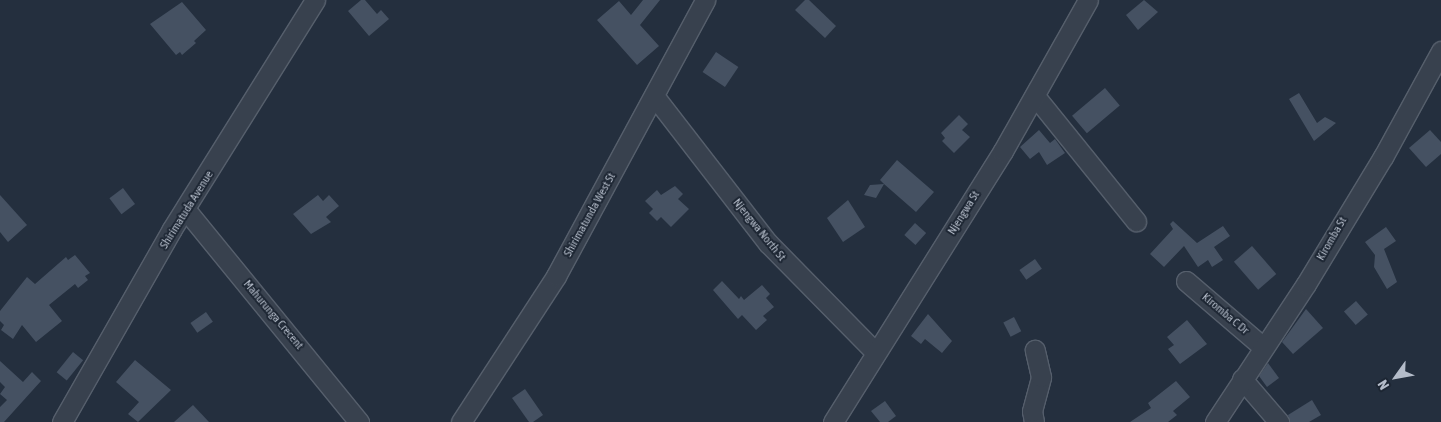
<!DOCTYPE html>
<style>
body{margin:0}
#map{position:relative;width:1441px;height:422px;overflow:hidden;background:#242f3e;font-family:"Asap Condensed",sans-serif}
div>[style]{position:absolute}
.building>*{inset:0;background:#455162;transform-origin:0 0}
.roads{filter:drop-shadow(1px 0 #565f6c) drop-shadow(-1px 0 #565f6c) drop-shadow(0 1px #565f6c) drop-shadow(0 -1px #565f6c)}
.street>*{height:19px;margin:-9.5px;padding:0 9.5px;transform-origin:9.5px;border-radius:9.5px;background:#38414e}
span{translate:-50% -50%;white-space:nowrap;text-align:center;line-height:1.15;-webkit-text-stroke:4px #1d2633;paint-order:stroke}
.street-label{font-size:12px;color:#b4bcc9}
.north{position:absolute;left:1371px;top:352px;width:50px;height:50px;-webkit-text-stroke:4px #1d2633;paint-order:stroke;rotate:238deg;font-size:14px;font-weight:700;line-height:20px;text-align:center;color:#b4bcc9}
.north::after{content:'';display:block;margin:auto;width:18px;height:22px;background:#b4bcc9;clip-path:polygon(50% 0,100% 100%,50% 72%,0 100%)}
</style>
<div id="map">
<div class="building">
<div style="clip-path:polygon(361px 0,365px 0,377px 14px,381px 10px,389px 19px,369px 36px,348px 11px)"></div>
<div style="clip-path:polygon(643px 0,660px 0,640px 25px,659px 46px,637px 65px,597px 20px,619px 1px,631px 15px)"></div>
<div style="clip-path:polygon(805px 0,809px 0,836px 26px,825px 38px,795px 10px)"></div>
<div style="clip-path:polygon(1144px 0,1158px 12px,1138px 30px,1126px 15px)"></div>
<div style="clip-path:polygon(182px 2px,206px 30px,194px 41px,196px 43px,182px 55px,180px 52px,176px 55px,150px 24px)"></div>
<div style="left:716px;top:52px;width:27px;height:24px;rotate:34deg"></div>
<div style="left:1105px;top:88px;width:23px;height:43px;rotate:50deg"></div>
<div style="clip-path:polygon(1299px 93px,1317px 123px,1325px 117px,1336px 123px,1314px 141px,1289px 99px)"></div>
<div style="clip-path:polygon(959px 115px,968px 124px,962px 130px,970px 137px,954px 153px,942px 141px,945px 138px,941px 133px)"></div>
<div style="clip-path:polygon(1039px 130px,1050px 143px,1055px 139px,1065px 153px,1047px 165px,1039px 152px,1030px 159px,1020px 147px)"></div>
<div style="clip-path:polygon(1430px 130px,1441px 142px,1441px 154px,1426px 167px,1409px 148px)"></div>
<div style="clip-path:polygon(897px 160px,934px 192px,916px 212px,884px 184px,876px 198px,864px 195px,870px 185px,884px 184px,880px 180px)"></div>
<div style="clip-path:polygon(675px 186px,683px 194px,678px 199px,689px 209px,671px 227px,661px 217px,657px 221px,649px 213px,653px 209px,645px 201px,657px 190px,661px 195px)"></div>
<div style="left:123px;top:188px;width:20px;height:17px;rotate:53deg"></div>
<div style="clip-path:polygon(0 195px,27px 225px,8px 242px,0 232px)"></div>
<div style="clip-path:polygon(318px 195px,323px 201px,329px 195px,339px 206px,326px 217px,331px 222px,311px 234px,293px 214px)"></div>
<div style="clip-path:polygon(848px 200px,865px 227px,843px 242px,827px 218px)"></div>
<div style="clip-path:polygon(1173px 221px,1197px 243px,1223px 226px,1230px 236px,1214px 247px,1223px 260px,1212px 267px,1208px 260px,1198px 267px,1184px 246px,1164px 267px,1150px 254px,1173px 229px,1170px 224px)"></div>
<div style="left:915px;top:223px;width:15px;height:16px;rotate:42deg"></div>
<div style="clip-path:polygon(1386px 227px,1396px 241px,1384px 249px,1397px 282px,1387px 289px,1374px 267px,1375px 255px,1365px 242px)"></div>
<div style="left:1252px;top:246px;width:37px;height:24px;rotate:49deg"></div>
<div style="clip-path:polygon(75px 255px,90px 273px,85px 276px,88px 280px,78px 288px,75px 284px,49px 305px,62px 321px,36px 342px,22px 325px,13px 339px,1px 330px,4px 325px,0 321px,0 311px,27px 277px,35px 284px,66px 257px,68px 260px)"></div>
<div style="left:1035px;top:259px;width:12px;height:19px;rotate:55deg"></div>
<div style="clip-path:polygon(722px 281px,739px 299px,741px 296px,744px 300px,762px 285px,770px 294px,766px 298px,774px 307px,763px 316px,767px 320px,756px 330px,742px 315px,738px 319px,713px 290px)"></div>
<div style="left:1356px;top:301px;width:18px;height:16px;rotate:49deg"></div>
<div style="clip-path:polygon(1306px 309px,1323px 328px,1293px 354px,1282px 342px)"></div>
<div style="left:206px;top:312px;width:12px;height:19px;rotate:55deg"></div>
<div style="clip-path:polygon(928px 314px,952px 341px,942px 353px,925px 339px,921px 344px,911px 336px)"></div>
<div style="left:1014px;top:317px;width:16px;height:12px;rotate:63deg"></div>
<div style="clip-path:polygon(1187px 320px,1207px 344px,1180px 364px,1168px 349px,1174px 345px,1167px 337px)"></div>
<div style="left:73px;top:352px;width:13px;height:26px;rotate:39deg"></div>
<div style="clip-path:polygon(135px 360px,171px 390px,138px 422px,128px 414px,139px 402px,116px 382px)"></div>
<div style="clip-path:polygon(0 361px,23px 382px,32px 372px,41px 381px,4px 422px,0 422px,0 407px,7px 400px,0 394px,5px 387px,0 382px)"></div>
<div style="clip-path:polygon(1268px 363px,1279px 378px,1267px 387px,1259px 376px)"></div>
<div style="clip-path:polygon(1176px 381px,1190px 397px,1173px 411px,1177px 415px,1168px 422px,1130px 422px,1151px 408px,1148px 403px)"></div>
<div style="clip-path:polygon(525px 389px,543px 415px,533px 422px,529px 422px,512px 398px)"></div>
<div style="clip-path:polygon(1312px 400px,1321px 415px,1309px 422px,1290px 422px,1288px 415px)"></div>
<div style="clip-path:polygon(885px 401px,896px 416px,888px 422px,880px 422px,871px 411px)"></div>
<div style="clip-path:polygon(193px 405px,209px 422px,174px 422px)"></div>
</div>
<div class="roads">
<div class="street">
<div style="left:1035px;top:96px;width:161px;rotate:51.1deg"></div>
<div style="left:655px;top:97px;width:185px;rotate:52.3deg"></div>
<div style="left:768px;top:243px;width:153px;rotate:45.5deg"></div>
<div style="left:186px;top:210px;width:274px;rotate:50.8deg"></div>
<div style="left:1186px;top:281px;width:101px;rotate:40.6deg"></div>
<div style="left:1242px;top:379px;width:57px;rotate:49.3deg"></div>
<div style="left:62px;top:422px;width:222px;rotate:-60.3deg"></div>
<div style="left:172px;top:229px;width:270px;rotate:-58deg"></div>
<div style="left:461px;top:422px;width:174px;rotate:-56.9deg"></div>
<div style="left:556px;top:276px;width:314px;rotate:-61.6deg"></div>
<div style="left:833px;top:422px;width:320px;rotate:-57.9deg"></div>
<div style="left:1003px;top:151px;width:173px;rotate:-60.6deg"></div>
<div style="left:1034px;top:422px;width:11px;rotate:-100deg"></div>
<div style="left:1032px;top:411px;width:35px;rotate:-75deg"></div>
<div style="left:1041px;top:377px;width:28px;rotate:-103deg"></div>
<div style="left:1215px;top:422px;width:165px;rotate:-56.6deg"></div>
<div style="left:1306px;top:284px;width:149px;rotate:-58.8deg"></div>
<div style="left:1383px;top:157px;width:121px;rotate:-61.3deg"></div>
</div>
</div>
<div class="street-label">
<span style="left:187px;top:210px;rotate:-58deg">Shirimatuda Avenue</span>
<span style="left:964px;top:213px;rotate:-58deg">Njengwa St</span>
<span style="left:590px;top:215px;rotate:-61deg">Shirimatunda West St</span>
<span style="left:759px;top:230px;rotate:51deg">Njengwa North St</span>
<span style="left:1332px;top:239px;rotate:-60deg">Kiromba St</span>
<span style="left:1225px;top:314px;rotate:40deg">Kiromba C Dr</span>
<span style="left:273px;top:315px;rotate:50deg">Mahurunga Crecent</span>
</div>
<div class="north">N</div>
</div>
